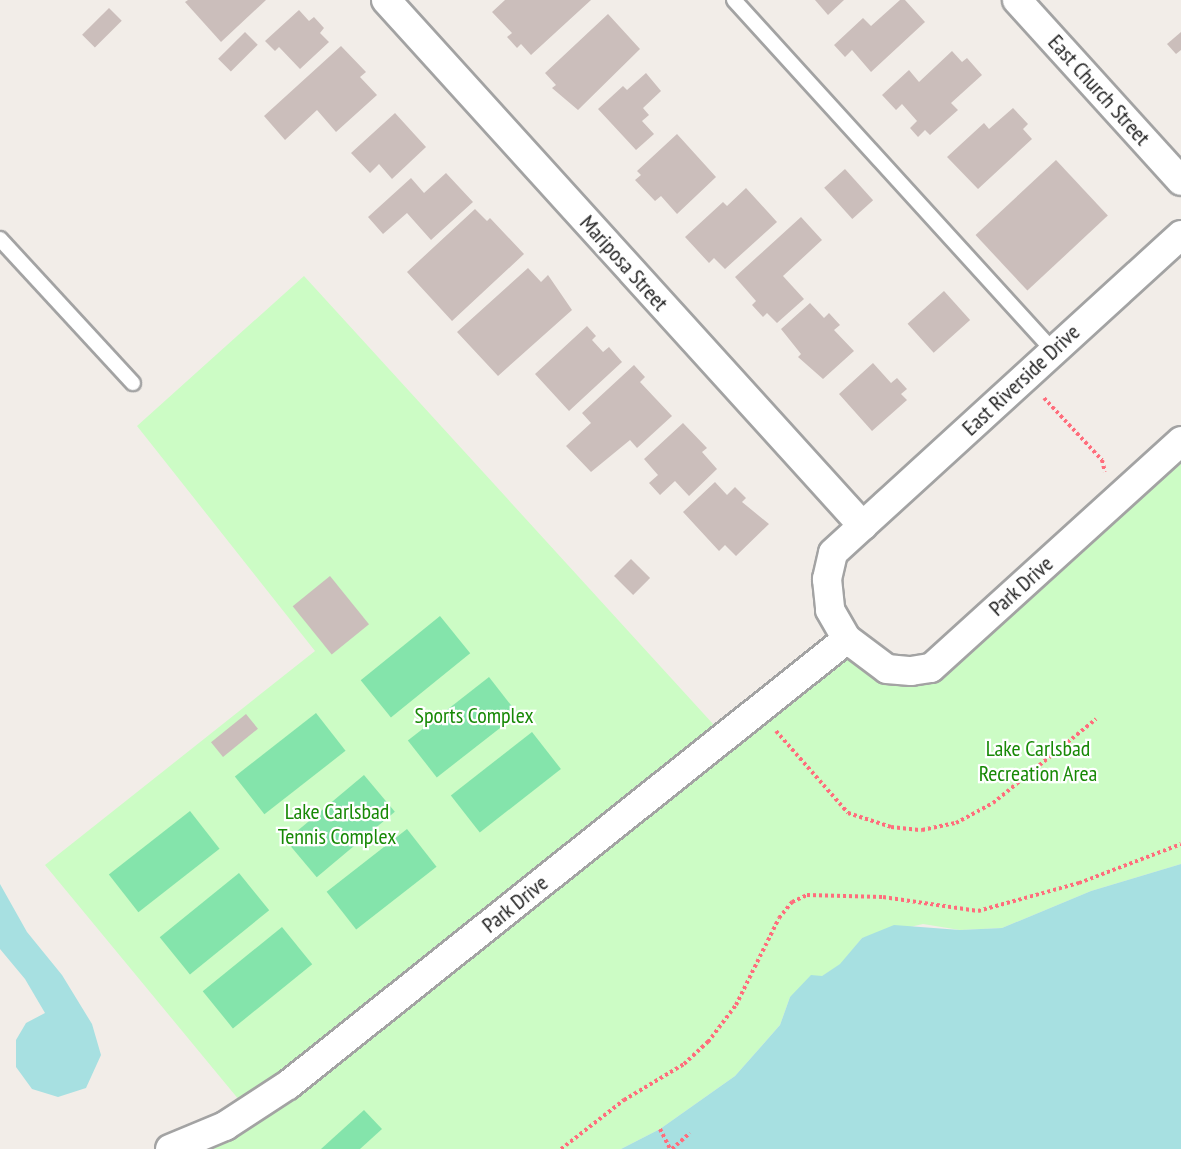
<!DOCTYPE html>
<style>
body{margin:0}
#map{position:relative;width:1181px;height:1149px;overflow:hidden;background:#f2ede8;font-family:"PT Sans Narrow",sans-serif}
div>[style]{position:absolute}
.park>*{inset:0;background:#ccfcc5}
.pitch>*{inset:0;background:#84e4ab;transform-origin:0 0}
.water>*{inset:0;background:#a7e0e1}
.building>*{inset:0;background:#cbbebb;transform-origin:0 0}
.path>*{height:4px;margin-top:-2px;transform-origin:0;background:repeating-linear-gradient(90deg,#ff6d7c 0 3px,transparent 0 6px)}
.roads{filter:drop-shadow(2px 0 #a3a3a3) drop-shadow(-2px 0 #a3a3a3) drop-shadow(0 2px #a3a3a3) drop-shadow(0 -2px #a3a3a3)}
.service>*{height:14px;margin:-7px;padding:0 7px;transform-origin:7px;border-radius:7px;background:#fff}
.minor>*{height:28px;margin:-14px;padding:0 14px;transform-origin:14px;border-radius:14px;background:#fff}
span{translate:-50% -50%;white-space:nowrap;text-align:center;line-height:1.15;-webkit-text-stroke:4.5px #fff;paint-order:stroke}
.street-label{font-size:22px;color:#222}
.park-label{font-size:22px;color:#178906}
</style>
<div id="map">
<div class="park">
<div style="clip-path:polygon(304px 276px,724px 736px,847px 639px,911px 671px,1181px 441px,1181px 864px,1091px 891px,1002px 928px,960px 930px,923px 924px,862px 938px,841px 964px,790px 997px,780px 1025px,735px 1076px,660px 1129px,621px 1149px,170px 1149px,249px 1112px,45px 865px,315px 651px,137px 426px)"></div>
</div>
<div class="pitch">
<div style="left:440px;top:616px;width:48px;height:102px;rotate:51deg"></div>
<div style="left:489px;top:677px;width:47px;height:103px;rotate:52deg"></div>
<div style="left:316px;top:713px;width:48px;height:103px;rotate:52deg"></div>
<div style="left:532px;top:732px;width:47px;height:103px;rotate:52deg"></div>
<div style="left:364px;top:775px;width:48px;height:102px;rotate:50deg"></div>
<div style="left:190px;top:811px;width:48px;height:103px;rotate:52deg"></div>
<div style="left:407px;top:829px;width:48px;height:102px;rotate:52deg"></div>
<div style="left:239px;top:873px;width:48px;height:102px;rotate:51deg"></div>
<div style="left:282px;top:927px;width:48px;height:102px;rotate:51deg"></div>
<div style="clip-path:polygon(364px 1110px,382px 1129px,360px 1149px,321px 1149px)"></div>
</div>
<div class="water">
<div style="clip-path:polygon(1181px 864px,1181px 1149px,621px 1149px,660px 1129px,735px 1076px,780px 1025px,790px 997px,811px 975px,822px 976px,840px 964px,862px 938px,894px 925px,960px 930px,1002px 928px,1091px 891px)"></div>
<div style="clip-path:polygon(0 884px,27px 932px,62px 975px,92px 1024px,101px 1055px,86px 1088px,58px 1097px,32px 1089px,16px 1067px,16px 1040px,26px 1023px,45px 1013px,25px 979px,0 949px)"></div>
</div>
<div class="building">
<div style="clip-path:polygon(188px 0,266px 0,221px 42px,185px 2px)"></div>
<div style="clip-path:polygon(505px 0,591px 0,531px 55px,521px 44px,517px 48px,507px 37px,512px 33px,492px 12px)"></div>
<div style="clip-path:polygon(815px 0,844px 0,828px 15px)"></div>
<div style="clip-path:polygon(900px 0,905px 0,925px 22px,871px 72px,852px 50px,845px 57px,834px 45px,863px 18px,871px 26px)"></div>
<div style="left:109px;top:8px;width:18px;height:38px;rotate:45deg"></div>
<div style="clip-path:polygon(299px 10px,309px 21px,314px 17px,324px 28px,320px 33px,329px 42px,300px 69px,279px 47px,275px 51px,265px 41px)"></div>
<div style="clip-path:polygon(608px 14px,640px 49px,578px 110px,552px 88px,556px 85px,545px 73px)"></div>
<div style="left:245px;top:32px;width:18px;height:38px;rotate:45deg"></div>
<div style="clip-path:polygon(1181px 32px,1181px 50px,1176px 54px,1167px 44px)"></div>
<div style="clip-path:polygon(341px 46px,366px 72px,360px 77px,377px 95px,336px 132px,317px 110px,285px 140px,264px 116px)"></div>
<div style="clip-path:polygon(952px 51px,962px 62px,967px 58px,982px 75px,951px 103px,958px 110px,930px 135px,925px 130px,918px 137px,910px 128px,917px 121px,902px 104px,896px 110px,882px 95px,909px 70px,919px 82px)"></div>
<div style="clip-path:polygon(646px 73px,661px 91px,643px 108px,649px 115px,642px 121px,654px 134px,636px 150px,598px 109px,623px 86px,627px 90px)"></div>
<div style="clip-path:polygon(1013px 108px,1028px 124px,1023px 129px,1032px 139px,978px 189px,947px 157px,984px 123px,989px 129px)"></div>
<div style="clip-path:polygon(395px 113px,426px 147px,392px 179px,379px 164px,370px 173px,351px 153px)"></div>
<div style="clip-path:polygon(677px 134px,716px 177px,677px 214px,661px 196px,655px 201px,635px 180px,641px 175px,637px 171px)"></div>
<div style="left:1056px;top:160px;width:76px;height:110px;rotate:47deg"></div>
<div style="left:845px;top:169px;width:42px;height:28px;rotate:48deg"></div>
<div style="clip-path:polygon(446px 173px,473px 202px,431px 240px,407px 213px,383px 234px,368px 217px,411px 178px,424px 193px)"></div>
<div style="clip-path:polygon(746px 188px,777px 222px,725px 269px,714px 258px,709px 263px,685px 237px,723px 202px,727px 206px)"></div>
<div style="clip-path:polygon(475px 209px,487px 221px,490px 218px,524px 254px,452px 321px,407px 272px)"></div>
<div style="clip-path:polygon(801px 217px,822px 240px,783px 276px,804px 299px,777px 323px,767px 313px,763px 317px,752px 305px,756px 301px,735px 277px)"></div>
<div style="clip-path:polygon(528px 268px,541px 282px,548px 275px,572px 310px,498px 376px,457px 332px)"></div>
<div style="left:944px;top:291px;width:39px;height:49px;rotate:48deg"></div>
<div style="clip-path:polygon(810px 303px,824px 318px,829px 313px,840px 325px,834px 330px,854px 351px,823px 379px,798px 357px,801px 354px,781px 329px)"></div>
<div style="clip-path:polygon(587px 326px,596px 336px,592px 340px,603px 352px,609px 347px,622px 362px,569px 411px,535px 374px)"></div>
<div style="clip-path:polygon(873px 363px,891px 383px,897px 378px,907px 389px,901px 394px,907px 400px,872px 431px,839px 394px)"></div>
<div style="clip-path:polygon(634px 365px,645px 377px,640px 382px,672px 416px,637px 448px,630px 440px,591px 472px,566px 446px,591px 423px,582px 413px)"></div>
<div style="clip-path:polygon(683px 423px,707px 448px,702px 452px,717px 469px,689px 496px,675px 481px,660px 495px,649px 483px,658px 475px,644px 459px)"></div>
<div style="clip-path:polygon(715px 482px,727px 495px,735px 487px,746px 498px,742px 502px,769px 524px,736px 556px,725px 545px,719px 551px,683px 512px)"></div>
<div style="left:631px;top:559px;width:27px;height:24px;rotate:45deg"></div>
<div style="left:330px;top:576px;width:62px;height:48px;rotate:51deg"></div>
<div style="left:246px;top:714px;width:19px;height:45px;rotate:51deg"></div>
</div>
<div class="path">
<div style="left:1044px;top:398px;width:85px;rotate:46.9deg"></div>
<div style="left:1102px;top:460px;width:12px;rotate:76deg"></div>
<div style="left:776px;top:731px;width:109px;rotate:48.7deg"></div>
<div style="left:848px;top:813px;width:45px;rotate:18deg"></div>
<div style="left:891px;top:827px;width:31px;rotate:6deg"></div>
<div style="left:922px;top:830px;width:35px;rotate:-12deg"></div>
<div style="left:956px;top:823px;width:42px;rotate:-28.4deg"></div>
<div style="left:993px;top:803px;width:133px;rotate:-39.2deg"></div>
<div style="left:660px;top:1129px;width:22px;rotate:63deg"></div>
<div style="left:561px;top:1149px;width:80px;rotate:-37.9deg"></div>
<div style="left:624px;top:1100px;width:70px;rotate:-31deg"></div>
<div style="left:684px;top:1064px;width:33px;rotate:-43deg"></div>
<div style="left:708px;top:1042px;width:46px;rotate:-52.9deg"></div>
<div style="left:736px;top:1005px;width:97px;rotate:-63.7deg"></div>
<div style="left:779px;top:918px;width:21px;rotate:-51deg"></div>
<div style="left:792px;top:902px;width:17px;rotate:-25deg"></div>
<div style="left:807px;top:895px;width:76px;rotate:1.5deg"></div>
<div style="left:883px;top:897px;width:96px;rotate:8.4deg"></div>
<div style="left:978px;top:911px;width:105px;rotate:-15.5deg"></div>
<div style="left:1079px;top:883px;width:109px;rotate:-20.9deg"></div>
<div style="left:672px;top:1149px;width:24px;rotate:-42deg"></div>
</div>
<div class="roads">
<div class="service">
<div style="left:734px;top:0;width:474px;rotate:47.7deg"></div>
<div style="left:0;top:239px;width:196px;rotate:47.3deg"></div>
</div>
<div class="minor">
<div style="left:386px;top:0;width:710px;rotate:47.8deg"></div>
<div style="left:1017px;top:0;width:244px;rotate:47.8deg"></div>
<div style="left:1181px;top:235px;width:471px;rotate:137.6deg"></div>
<div style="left:833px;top:553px;width:27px;rotate:103deg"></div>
<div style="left:827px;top:579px;width:31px;rotate:84deg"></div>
<div style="left:830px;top:610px;width:34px;rotate:60deg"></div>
<div style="left:847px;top:639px;width:50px;rotate:36.9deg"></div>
<div style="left:887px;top:669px;width:24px;rotate:5deg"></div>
<div style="left:911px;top:671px;width:20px;rotate:-9deg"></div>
<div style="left:931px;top:668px;width:338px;rotate:-42.2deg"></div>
<div style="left:170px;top:1149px;width:60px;rotate:-22.7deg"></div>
<div style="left:225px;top:1126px;width:75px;rotate:-33.1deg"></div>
<div style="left:288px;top:1085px;width:715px;rotate:-38.58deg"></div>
</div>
</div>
<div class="street-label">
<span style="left:1099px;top:90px;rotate:48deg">East Church Street</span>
<span style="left:624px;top:263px;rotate:48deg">Mariposa Street</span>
<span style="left:1021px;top:380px;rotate:-43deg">East Riverside Drive</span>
<span style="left:1021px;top:586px;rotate:-42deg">Park Drive</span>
<span style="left:515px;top:904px;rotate:-39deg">Park Drive</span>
</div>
<div class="park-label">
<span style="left:474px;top:716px">Sports Complex</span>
<span style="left:1038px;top:761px">Lake Carlsbad<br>Recreation Area</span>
<span style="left:337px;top:824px">Lake Carlsbad<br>Tennis Complex</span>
</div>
</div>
